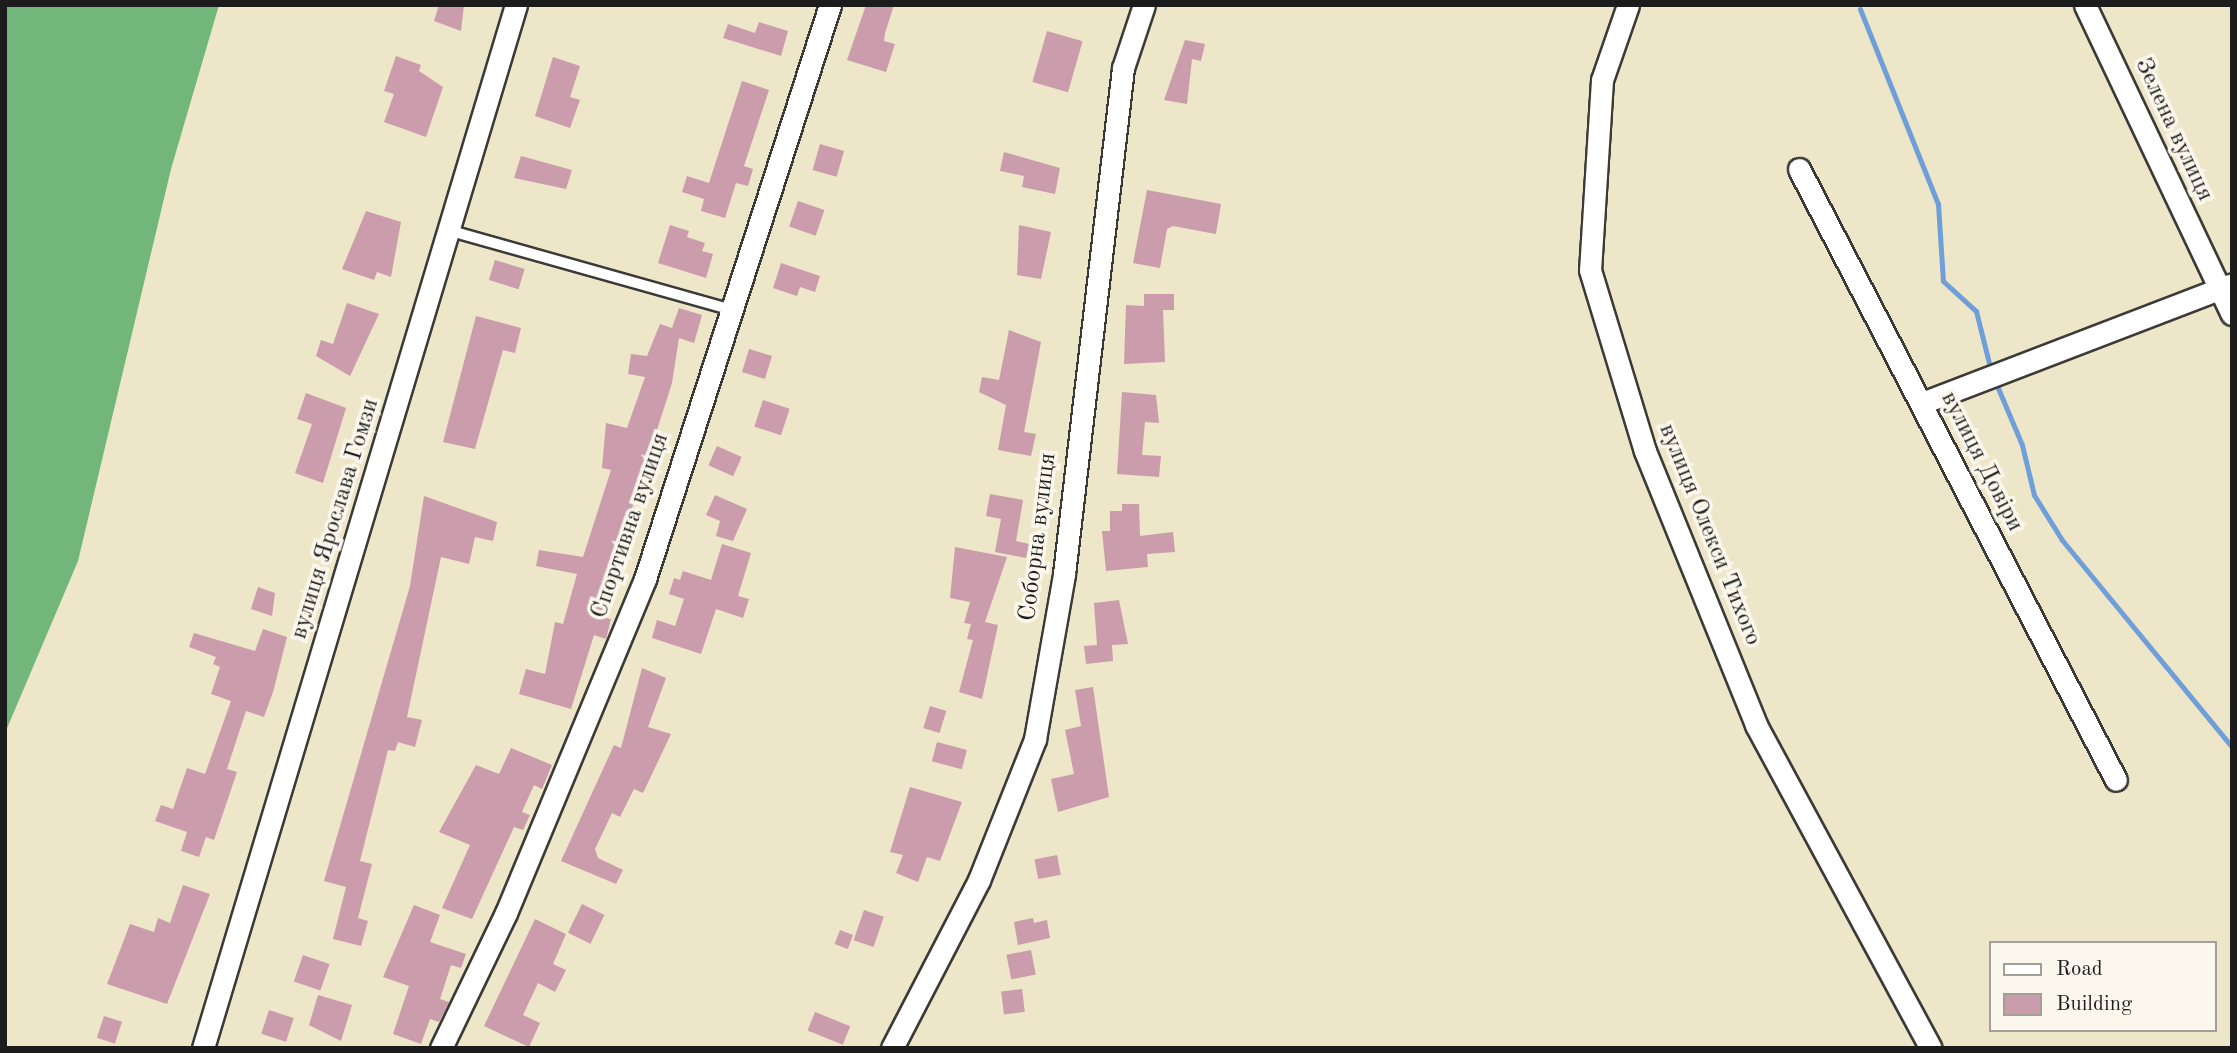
<!DOCTYPE html>
<meta charset="utf-8">
<style>
body{margin:0}
#map{position:relative;width:2237px;height:1053px;overflow:hidden;background:#ede6c8;font-family:"Old Standard TT",serif}
div>[style]{position:absolute}
.forest>*{inset:0;background:#72b67a}
.stream>*{height:5px;margin:-2.5px;padding:0 2.5px;transform-origin:2.5px;border-radius:2.5px;background:#6f9fd9}
.building>*{inset:0;background:#cb9cac;transform-origin:0 0}
.roads{filter:drop-shadow(2px 0 #3b3a36) drop-shadow(-2px 0 #3b3a36) drop-shadow(0 2px #3b3a36) drop-shadow(0 -2px #3b3a36)}
.lane>*{height:10px;margin:-5px;padding:0 5px;transform-origin:5px;border-radius:5px;background:#fff}
.street>*{height:21px;margin:-10.5px;padding:0 10.5px;transform-origin:10.5px;border-radius:10.5px;background:#fff}
span{translate:-50% -50%;white-space:nowrap;text-align:center;line-height:1.15;-webkit-text-stroke:7px #fbf7ec;paint-order:stroke}
.street-label{font-size:24px;color:#1c1c1c}
.frame{position:absolute;inset:0;border:7px solid #1c1c1c;pointer-events:none}
.legend{position:absolute;left:1989px;top:941px;width:228px;height:91px;box-sizing:border-box;background:#fbf7ec;border:2px solid #a29f99;margin:0;padding:9px 12px;list-style:none;font-size:21px;color:#1c1c1c}
.legend li{display:flex;align-items:center;gap:14px;height:35px}
.legend b{width:35px;border:2px solid #a29f99}
</style>
<div id="map">
<div class="forest">
<div style="clip-path:polygon(5px 5px,219px 5px,171px 169px,78px 561px,5px 733px)"></div>
</div>
<div class="stream">
<div style="left:1860px;top:9px;width:210px;rotate:68.2deg"></div>
<div style="left:1938px;top:204px;width:77px;rotate:86.3deg"></div>
<div style="left:1943px;top:281px;width:45px;rotate:42.3deg"></div>
<div style="left:1976px;top:311px;width:62px;rotate:76deg"></div>
<div style="left:1995px;top:381px;width:69px;rotate:67.1deg"></div>
<div style="left:2022px;top:445px;width:51px;rotate:76.5deg"></div>
<div style="left:2034px;top:495px;width:53px;rotate:58.1deg"></div>
<div style="left:2062px;top:540px;width:268px;rotate:50.6deg"></div>
</div>
<div class="building">
<div style="clip-path:polygon(439px 5px,464px 5px,461px 31px,434px 21px)"></div>
<div style="clip-path:polygon(866px 5px,894px 5px,885px 33px,884px 41px,895px 44px,886px 72px,847px 60px)"></div>
<div style="clip-path:polygon(759px 22px,788px 31px,781px 56px,723px 38px,728px 24px,755px 33px)"></div>
<div style="left:1047px;top:31px;width:37px;height:53px;rotate:16deg"></div>
<div style="clip-path:polygon(1185px 40px,1205px 44px,1201px 61px,1192px 59px,1187px 104px,1164px 100px)"></div>
<div style="clip-path:polygon(396px 56px,421px 65px,419px 71px,443px 87px,426px 137px,384px 122px,394px 94px,384px 91px)"></div>
<div style="clip-path:polygon(553px 57px,580px 66px,570px 97px,580px 100px,570px 128px,535px 116px)"></div>
<div style="clip-path:polygon(742px 81px,769px 90px,744px 166px,753px 169px,748px 186px,736px 183px,725px 218px,701px 211px,704px 199px,682px 192px,687px 176px,709px 183px)"></div>
<div style="left:820px;top:144px;width:25px;height:27px;rotate:16deg"></div>
<div style="clip-path:polygon(1004px 152px,1060px 168px,1055px 194px,1022px 187px,1024px 176px,1000px 171px)"></div>
<div style="clip-path:polygon(521px 156px,572px 170px,566px 189px,514px 178px)"></div>
<div style="clip-path:polygon(1147px 190px,1221px 204px,1216px 234px,1173px 226px,1167px 229px,1160px 268px,1133px 263px)"></div>
<div style="left:798px;top:201px;width:28px;height:27px;rotate:19deg"></div>
<div style="clip-path:polygon(366px 211px,401px 222px,391px 277px,377px 272px,374px 280px,342px 269px)"></div>
<div style="clip-path:polygon(670px 225px,689px 231px,687px 237px,705px 243px,702px 251px,713px 254px,706px 278px,658px 263px)"></div>
<div style="clip-path:polygon(1019px 225px,1051px 232px,1041px 279px,1017px 275px)"></div>
<div style="left:495px;top:260px;width:31px;height:21px;rotate:17deg"></div>
<div style="clip-path:polygon(781px 263px,820px 276px,815px 292px,800px 287px,797px 296px,773px 288px)"></div>
<div style="clip-path:polygon(1144px 294px,1174px 294px,1174px 310px,1163px 310px,1165px 362px,1124px 364px,1126px 305px,1144px 306px)"></div>
<div style="clip-path:polygon(347px 303px,379px 314px,350px 376px,316px 356px,321px 340px,333px 344px)"></div>
<div style="clip-path:polygon(679px 308px,702px 315px,694px 343px,679px 338px,672px 383px,609px 580px,601px 617px,611px 619px,606px 639px,594px 635px,571px 709px,519px 694px,526px 669px,545px 674px,555px 622px,563px 624px,577px 574px,536px 566px,539px 550px,583px 557px,611px 470px,602px 468px,606px 423px,627px 428px,645px 377px,628px 374px,631px 354px,647px 356px,660px 324px,672px 328px)"></div>
<div style="clip-path:polygon(476px 316px,521px 328px,515px 353px,503px 350px,475px 449px,443px 442px)"></div>
<div style="clip-path:polygon(1009px 330px,1041px 342px,1024px 432px,1036px 434px,1031px 456px,998px 450px,1006px 405px,979px 392px,982px 377px,999px 380px)"></div>
<div style="left:749px;top:349px;width:24px;height:24px;rotate:17deg"></div>
<div style="clip-path:polygon(1122px 392px,1156px 395px,1159px 423px,1145px 422px,1142px 455px,1161px 456px,1159px 477px,1117px 474px)"></div>
<div style="clip-path:polygon(306px 393px,346px 408px,323px 483px,295px 473px,312px 424px,297px 419px)"></div>
<div style="left:763px;top:400px;width:28px;height:28px;rotate:18deg"></div>
<div style="left:717px;top:446px;width:27px;height:21px;rotate:24deg"></div>
<div style="clip-path:polygon(990px 494px,1023px 500px,1016px 541px,1029px 544px,1026px 558px,995px 552px,1001px 519px,986px 516px)"></div>
<div style="clip-path:polygon(715px 495px,747px 509px,733px 541px,716px 536px,720px 521px,706px 515px)"></div>
<div style="clip-path:polygon(424px 496px,497px 522px,493px 541px,475px 537px,469px 564px,441px 557px,407px 717px,422px 720px,415px 747px,398px 742px,395px 751px,388px 750px,360px 861px,372px 864px,358px 918px,368px 921px,361px 946px,333px 939px,346px 887px,324px 881px,410px 586px)"></div>
<div style="clip-path:polygon(1122px 504px,1139px 504px,1140px 536px,1173px 532px,1175px 552px,1147px 554px,1148px 567px,1106px 571px,1102px 531px,1110px 531px,1110px 511px,1122px 511px)"></div>
<div style="clip-path:polygon(722px 544px,751px 553px,738px 596px,749px 599px,743px 618px,716px 609px,701px 654px,652px 638px,657px 620px,675px 626px,684px 599px,669px 594px,674px 578px,680px 580px,683px 571px,711px 580px)"></div>
<div style="clip-path:polygon(955px 547px,1007px 557px,985px 622px,998px 625px,982px 699px,959px 692px,973px 640px,967px 639px,971px 624px,964px 623px,970px 602px,950px 598px)"></div>
<div style="clip-path:polygon(258px 587px,275px 593px,272px 616px,251px 609px)"></div>
<div style="clip-path:polygon(1119px 600px,1128px 644px,1112px 645px,1113px 661px,1086px 664px,1084px 646px,1097px 645px,1094px 603px)"></div>
<div style="clip-path:polygon(263px 629px,287px 637px,273px 692px,264px 717px,246px 711px,227px 769px,237px 772px,214px 840px,206px 837px,199px 857px,181px 851px,187px 832px,155px 821px,161px 805px,173px 809px,187px 768px,205px 774px,231px 701px,211px 694px,220px 667px,213px 664px,216px 657px,189px 647px,194px 633px,255px 651px)"></div>
<div style="clip-path:polygon(642px 668px,666px 678px,648px 727px,671px 734px,643px 793px,634px 789px,620px 817px,612px 813px,595px 849px,598px 858px,623px 870px,616px 884px,561px 861px,614px 745px,621px 748px)"></div>
<div style="clip-path:polygon(1093px 687px,1109px 797px,1058px 812px,1051px 779px,1074px 774px,1065px 730px,1081px 726px,1075px 690px)"></div>
<div style="left:930px;top:706px;width:17px;height:23px;rotate:17deg"></div>
<div style="left:937px;top:742px;width:31px;height:20px;rotate:15deg"></div>
<div style="clip-path:polygon(511px 748px,552px 765px,542px 789px,534px 785px,522px 812px,530px 815px,523px 830px,514px 827px,472px 919px,442px 908px,470px 845px,439px 832px,476px 765px,499px 774px)"></div>
<div style="clip-path:polygon(910px 787px,962px 802px,940px 861px,927px 857px,918px 882px,896px 873px,903px 855px,890px 852px)"></div>
<div style="left:1057px;top:855px;width:20px;height:23px;rotate:79deg"></div>
<div style="clip-path:polygon(183px 885px,210px 894px,167px 1004px,107px 984px,130px 924px,154px 932px,158px 918px,170px 923px)"></div>
<div style="left:582px;top:904px;width:25px;height:32px;rotate:26deg"></div>
<div style="clip-path:polygon(414px 905px,440px 915px,430px 942px,466px 954px,461px 968px,451px 965px,440px 999px,449px 1002px,439px 1022px,430px 1019px,421px 1044px,393px 1034px,409px 986px,383px 977px)"></div>
<div style="left:864px;top:910px;width:21px;height:32px;rotate:19deg"></div>
<div style="clip-path:polygon(1033px 918px,1034px 923px,1047px 920px,1050px 938px,1018px 945px,1014px 922px)"></div>
<div style="clip-path:polygon(535px 919px,566px 934px,553px 964px,566px 970px,555px 992px,538px 983px,523px 1015px,540px 1023px,529px 1047px,484px 1026px)"></div>
<div style="left:840px;top:930px;width:14px;height:15px;rotate:21deg"></div>
<div style="left:1031px;top:950px;width:25px;height:25px;rotate:79deg"></div>
<div style="left:303px;top:955px;width:28px;height:28px;rotate:19deg"></div>
<div style="left:1022px;top:989px;width:23px;height:21px;rotate:83deg"></div>
<div style="clip-path:polygon(318px 995px,352px 1005px,341px 1041px,309px 1025px)"></div>
<div style="left:269px;top:1010px;width:26px;height:25px;rotate:18deg"></div>
<div style="left:815px;top:1012px;width:38px;height:20px;rotate:22deg"></div>
<div style="left:104px;top:1016px;width:19px;height:23px;rotate:18deg"></div>
</div>
<div class="roads">
<div class="lane">
<div style="left:451px;top:231px;width:289px;rotate:15.7deg"></div>
</div>
<div class="street">
<div style="left:1628px;top:5px;width:79px;rotate:109.1deg"></div>
<div style="left:1602px;top:80px;width:190px;rotate:93.6deg"></div>
<div style="left:1590px;top:270px;width:189px;rotate:73.1deg"></div>
<div style="left:1645px;top:451px;width:296px;rotate:67.9deg"></div>
<div style="left:1756px;top:725px;width:367px;rotate:61.6deg"></div>
<div style="left:2085px;top:5px;width:342px;rotate:64.6deg"></div>
<div style="left:1799px;top:169px;width:688px;rotate:62.58deg"></div>
<div style="left:1922px;top:403px;width:330px;rotate:-21deg"></div>
<div style="left:203px;top:1048px;width:1089px;rotate:-73.3deg"></div>
<div style="left:441px;top:1048px;width:150px;rotate:-64.3deg"></div>
<div style="left:506px;top:913px;width:362px;rotate:-67.4deg"></div>
<div style="left:645px;top:579px;width:603px;rotate:-72.14deg"></div>
<div style="left:892px;top:1048px;width:189px;rotate:-62.6deg"></div>
<div style="left:979px;top:880px;width:152px;rotate:-68.3deg"></div>
<div style="left:1035px;top:739px;width:168px;rotate:-80deg"></div>
<div style="left:1064px;top:574px;width:509px;rotate:-83.35deg"></div>
<div style="left:1123px;top:68px;width:66px;rotate:-71.6deg"></div>
</div>
</div>
<div class="street-label">
<span style="left:2173px;top:130px;rotate:65deg">Зелена вулиця</span>
<span style="left:1981px;top:462px;rotate:63deg">вулиця Довіри</span>
<span style="left:336px;top:519px;rotate:-73deg">вулиця Ярослава Гомзи</span>
<span style="left:631px;top:526px;rotate:-71deg">Спортивна вулиця</span>
<span style="left:1709px;top:535px;rotate:68deg">вулиця Олекси Тихого</span>
<span style="left:1039px;top:537px;rotate:-83deg">Соборна вулиця</span>
</div>
<div class="frame"></div>
<ul class="legend">
<li><b style="height:9px;background:#fff"></b>Road</li>
<li><b style="height:19px;background:#cb9cac"></b>Building</li>
</ul>
</div>
